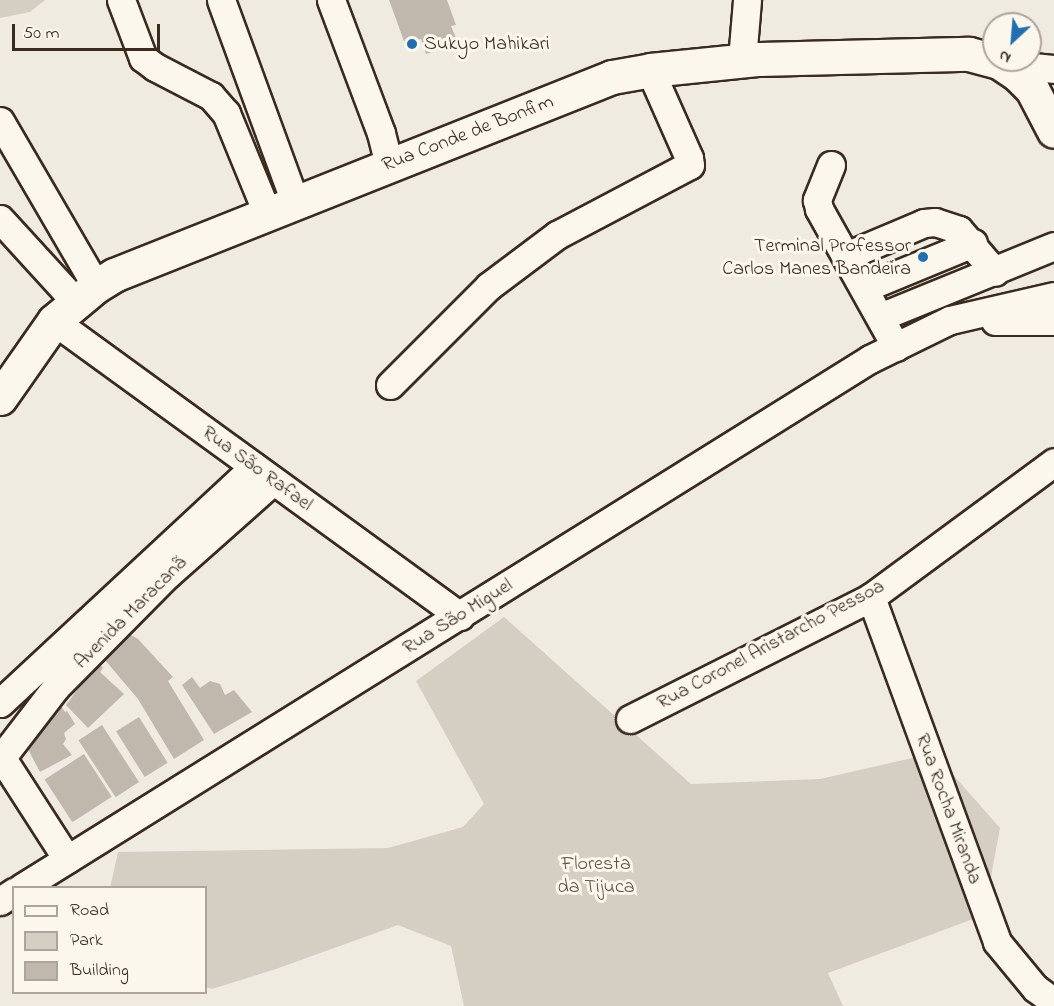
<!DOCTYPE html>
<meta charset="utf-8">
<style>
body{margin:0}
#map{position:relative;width:1054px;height:1006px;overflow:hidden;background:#f0ebe0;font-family:"Indie Flower",sans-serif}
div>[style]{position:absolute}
.green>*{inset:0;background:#d5cec3}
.building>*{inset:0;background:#c0b8ad;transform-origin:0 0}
.roads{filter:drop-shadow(2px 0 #3b2a1e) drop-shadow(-2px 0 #3b2a1e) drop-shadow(0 2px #3b2a1e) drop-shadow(0 -2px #3b2a1e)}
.minor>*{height:27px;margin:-13.5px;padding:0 13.5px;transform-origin:13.5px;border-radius:13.5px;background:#fbf7ec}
.major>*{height:33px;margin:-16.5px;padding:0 16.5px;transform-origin:16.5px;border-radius:16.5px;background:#fbf7ec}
.dots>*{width:16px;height:16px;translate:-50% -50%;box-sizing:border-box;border:3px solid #fbf7ec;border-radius:50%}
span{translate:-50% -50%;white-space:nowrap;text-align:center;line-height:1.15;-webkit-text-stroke:6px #fbf7ec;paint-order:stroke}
.poi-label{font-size:20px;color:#3b2a1e}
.left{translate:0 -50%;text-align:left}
.right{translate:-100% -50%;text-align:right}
.street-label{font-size:20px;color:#3b2a1e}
.park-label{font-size:20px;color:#625347}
.legend{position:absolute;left:12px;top:886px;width:195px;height:108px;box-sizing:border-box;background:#fbf7ec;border:2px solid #aea59a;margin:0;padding:8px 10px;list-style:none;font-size:18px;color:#3b2a1e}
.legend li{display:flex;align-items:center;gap:12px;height:30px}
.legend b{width:30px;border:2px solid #aea59a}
.north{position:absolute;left:982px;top:12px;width:60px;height:60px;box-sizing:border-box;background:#fbf7ec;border:2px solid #aea59a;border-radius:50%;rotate:206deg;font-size:16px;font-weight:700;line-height:24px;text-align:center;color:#3b2a1e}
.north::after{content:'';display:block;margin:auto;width:21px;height:27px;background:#1f6fb2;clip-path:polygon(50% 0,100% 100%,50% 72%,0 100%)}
.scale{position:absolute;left:12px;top:24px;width:148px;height:27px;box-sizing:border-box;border:3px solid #3b2a1e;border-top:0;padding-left:8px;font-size:18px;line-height:21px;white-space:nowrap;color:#3b2a1e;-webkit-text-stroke:4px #fbf7ec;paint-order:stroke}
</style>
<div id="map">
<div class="green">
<div style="clip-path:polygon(0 0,45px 0,30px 12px,0 18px)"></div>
<div style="clip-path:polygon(504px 617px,691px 784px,820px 779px,934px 753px,1000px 828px,984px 915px,828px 973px,843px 1006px,464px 1006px,451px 946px,398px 925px,276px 969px,212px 989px,206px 987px,206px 888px,110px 888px,118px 852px,388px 848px,463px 827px,484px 804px,416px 681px)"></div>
</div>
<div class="building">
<div style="clip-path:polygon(389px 0,447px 0,456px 25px,451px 26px,458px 43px,426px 54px,421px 39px,405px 44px)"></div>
<div style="clip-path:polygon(124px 631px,138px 639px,173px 677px,168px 681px,204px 740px,174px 759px,138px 699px,99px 653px)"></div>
<div style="clip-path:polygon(97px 661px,103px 668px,100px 672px,124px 694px,88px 728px,66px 705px,83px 682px,79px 678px)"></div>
<div style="clip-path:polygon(192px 677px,200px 688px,210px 681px,220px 684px,225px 695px,234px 690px,252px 712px,214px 734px,182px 685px)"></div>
<div style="clip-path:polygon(59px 703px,65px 712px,67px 711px,75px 724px,64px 733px,66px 739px,63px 744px,72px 755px,40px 772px,21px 736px)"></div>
<div style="left:139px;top:717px;width:54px;height:27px;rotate:58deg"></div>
<div style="left:102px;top:725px;width:68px;height:28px;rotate:57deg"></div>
<div style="left:84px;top:754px;width:51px;height:47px;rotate:57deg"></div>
</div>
<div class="roads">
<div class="minor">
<div style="left:121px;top:0;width:62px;rotate:69.2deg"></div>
<div style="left:143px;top:58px;width:15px;rotate:37deg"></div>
<div style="left:155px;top:67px;width:63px;rotate:27.4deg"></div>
<div style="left:211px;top:96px;width:23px;rotate:49deg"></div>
<div style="left:226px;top:113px;width:108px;rotate:67.7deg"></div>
<div style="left:221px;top:0;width:215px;rotate:69.9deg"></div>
<div style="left:331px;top:0;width:142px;rotate:69.4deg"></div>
<div style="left:381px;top:133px;width:33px;rotate:76deg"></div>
<div style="left:742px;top:60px;width:60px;rotate:-85.2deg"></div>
<div style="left:1005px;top:64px;width:49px;rotate:5.8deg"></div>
<div style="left:0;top:121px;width:191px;rotate:59.8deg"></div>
<div style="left:831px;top:165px;width:38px;rotate:112deg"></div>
<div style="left:817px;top:200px;width:9px;rotate:77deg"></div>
<div style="left:819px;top:209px;width:158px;rotate:60.8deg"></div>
<div style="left:0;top:219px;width:111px;rotate:47.6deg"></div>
<div style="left:846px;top:256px;width:85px;rotate:-22.9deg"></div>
<div style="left:924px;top:223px;width:11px;rotate:-5deg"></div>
<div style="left:935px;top:222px;width:25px;rotate:18deg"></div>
<div style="left:959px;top:230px;width:55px;rotate:49.4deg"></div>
<div style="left:864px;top:288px;width:118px;rotate:-22.4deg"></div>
<div style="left:880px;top:317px;width:188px;rotate:-22.2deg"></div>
<div style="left:54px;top:321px;width:502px;rotate:36deg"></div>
<div style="left:995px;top:321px;width:59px"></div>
<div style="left:390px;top:385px;width:140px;rotate:-45deg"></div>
<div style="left:489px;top:286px;width:85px;rotate:-36.9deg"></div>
<div style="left:557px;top:235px;width:150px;rotate:-27.8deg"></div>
<div style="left:690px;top:165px;width:7px;rotate:-98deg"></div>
<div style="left:689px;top:158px;width:96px;rotate:-113.9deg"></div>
<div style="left:871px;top:597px;width:367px;rotate:69.9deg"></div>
<div style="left:997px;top:942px;width:60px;rotate:50.4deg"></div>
<div style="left:1035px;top:988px;width:24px;rotate:36deg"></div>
<div style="left:0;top:703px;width:347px;rotate:-42.9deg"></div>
<div style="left:630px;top:719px;width:270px;rotate:-26.8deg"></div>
<div style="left:871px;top:597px;width:227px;rotate:-36.4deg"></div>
<div style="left:0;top:755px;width:124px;rotate:57.2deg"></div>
<div style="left:2px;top:757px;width:88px;rotate:-52.4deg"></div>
<div style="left:56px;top:687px;width:158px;rotate:-45.3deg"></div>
<div style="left:167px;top:575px;width:142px;rotate:-41.6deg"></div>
<div style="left:21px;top:888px;width:1000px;rotate:-31.93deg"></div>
<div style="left:870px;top:359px;width:89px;rotate:-26deg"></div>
<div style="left:950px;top:320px;width:107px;rotate:-13deg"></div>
<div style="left:0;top:901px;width:17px;rotate:-33deg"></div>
</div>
<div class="major">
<div style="left:0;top:398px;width:94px;rotate:-55deg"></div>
<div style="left:54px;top:321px;width:55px;rotate:-39.8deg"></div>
<div style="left:96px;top:286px;width:21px;rotate:-31deg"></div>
<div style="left:114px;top:275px;width:536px;rotate:-21.68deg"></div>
<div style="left:612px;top:77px;width:39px;rotate:-10deg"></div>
<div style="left:650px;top:70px;width:110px;rotate:-5.8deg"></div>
<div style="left:759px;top:59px;width:210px;rotate:-1.4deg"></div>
<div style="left:969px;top:54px;width:31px;rotate:15deg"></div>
<div style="left:999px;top:62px;width:22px;rotate:34deg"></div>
<div style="left:1017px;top:74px;width:21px;rotate:45deg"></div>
<div style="left:1032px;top:89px;width:47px;rotate:62.4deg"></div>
</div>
</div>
<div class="dots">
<div style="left:412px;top:44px;background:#1f6fb2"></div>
<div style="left:923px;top:257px;background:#1f6fb2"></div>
</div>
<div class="poi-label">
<span class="left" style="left:424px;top:44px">Sukyo Mahikari</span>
<span class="right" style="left:911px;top:258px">Terminal Professor<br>Carlos Manes Bandeira</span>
</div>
<div class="street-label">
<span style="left:468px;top:134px;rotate:-21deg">Rua Conde de Bonfim</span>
<span style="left:257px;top:469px;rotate:36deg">Rua São Rafael</span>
<span style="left:131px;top:613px;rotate:-45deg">Avenida Maracanã</span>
<span style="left:458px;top:617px;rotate:-32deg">Rua São Miguel</span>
<span style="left:771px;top:645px;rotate:-28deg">Rua Coronel Aristarcho Pessoa</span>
<span style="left:948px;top:809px;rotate:70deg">Rua Rocha Miranda</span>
</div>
<div class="park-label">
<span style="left:596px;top:876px">Floresta<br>da Tijuca</span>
</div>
<ul class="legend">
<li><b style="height:8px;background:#fbf7ec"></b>Road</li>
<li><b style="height:16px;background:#d5cec3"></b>Park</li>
<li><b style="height:16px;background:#c0b8ad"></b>Building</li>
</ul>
<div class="north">N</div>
<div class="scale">50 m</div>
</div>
